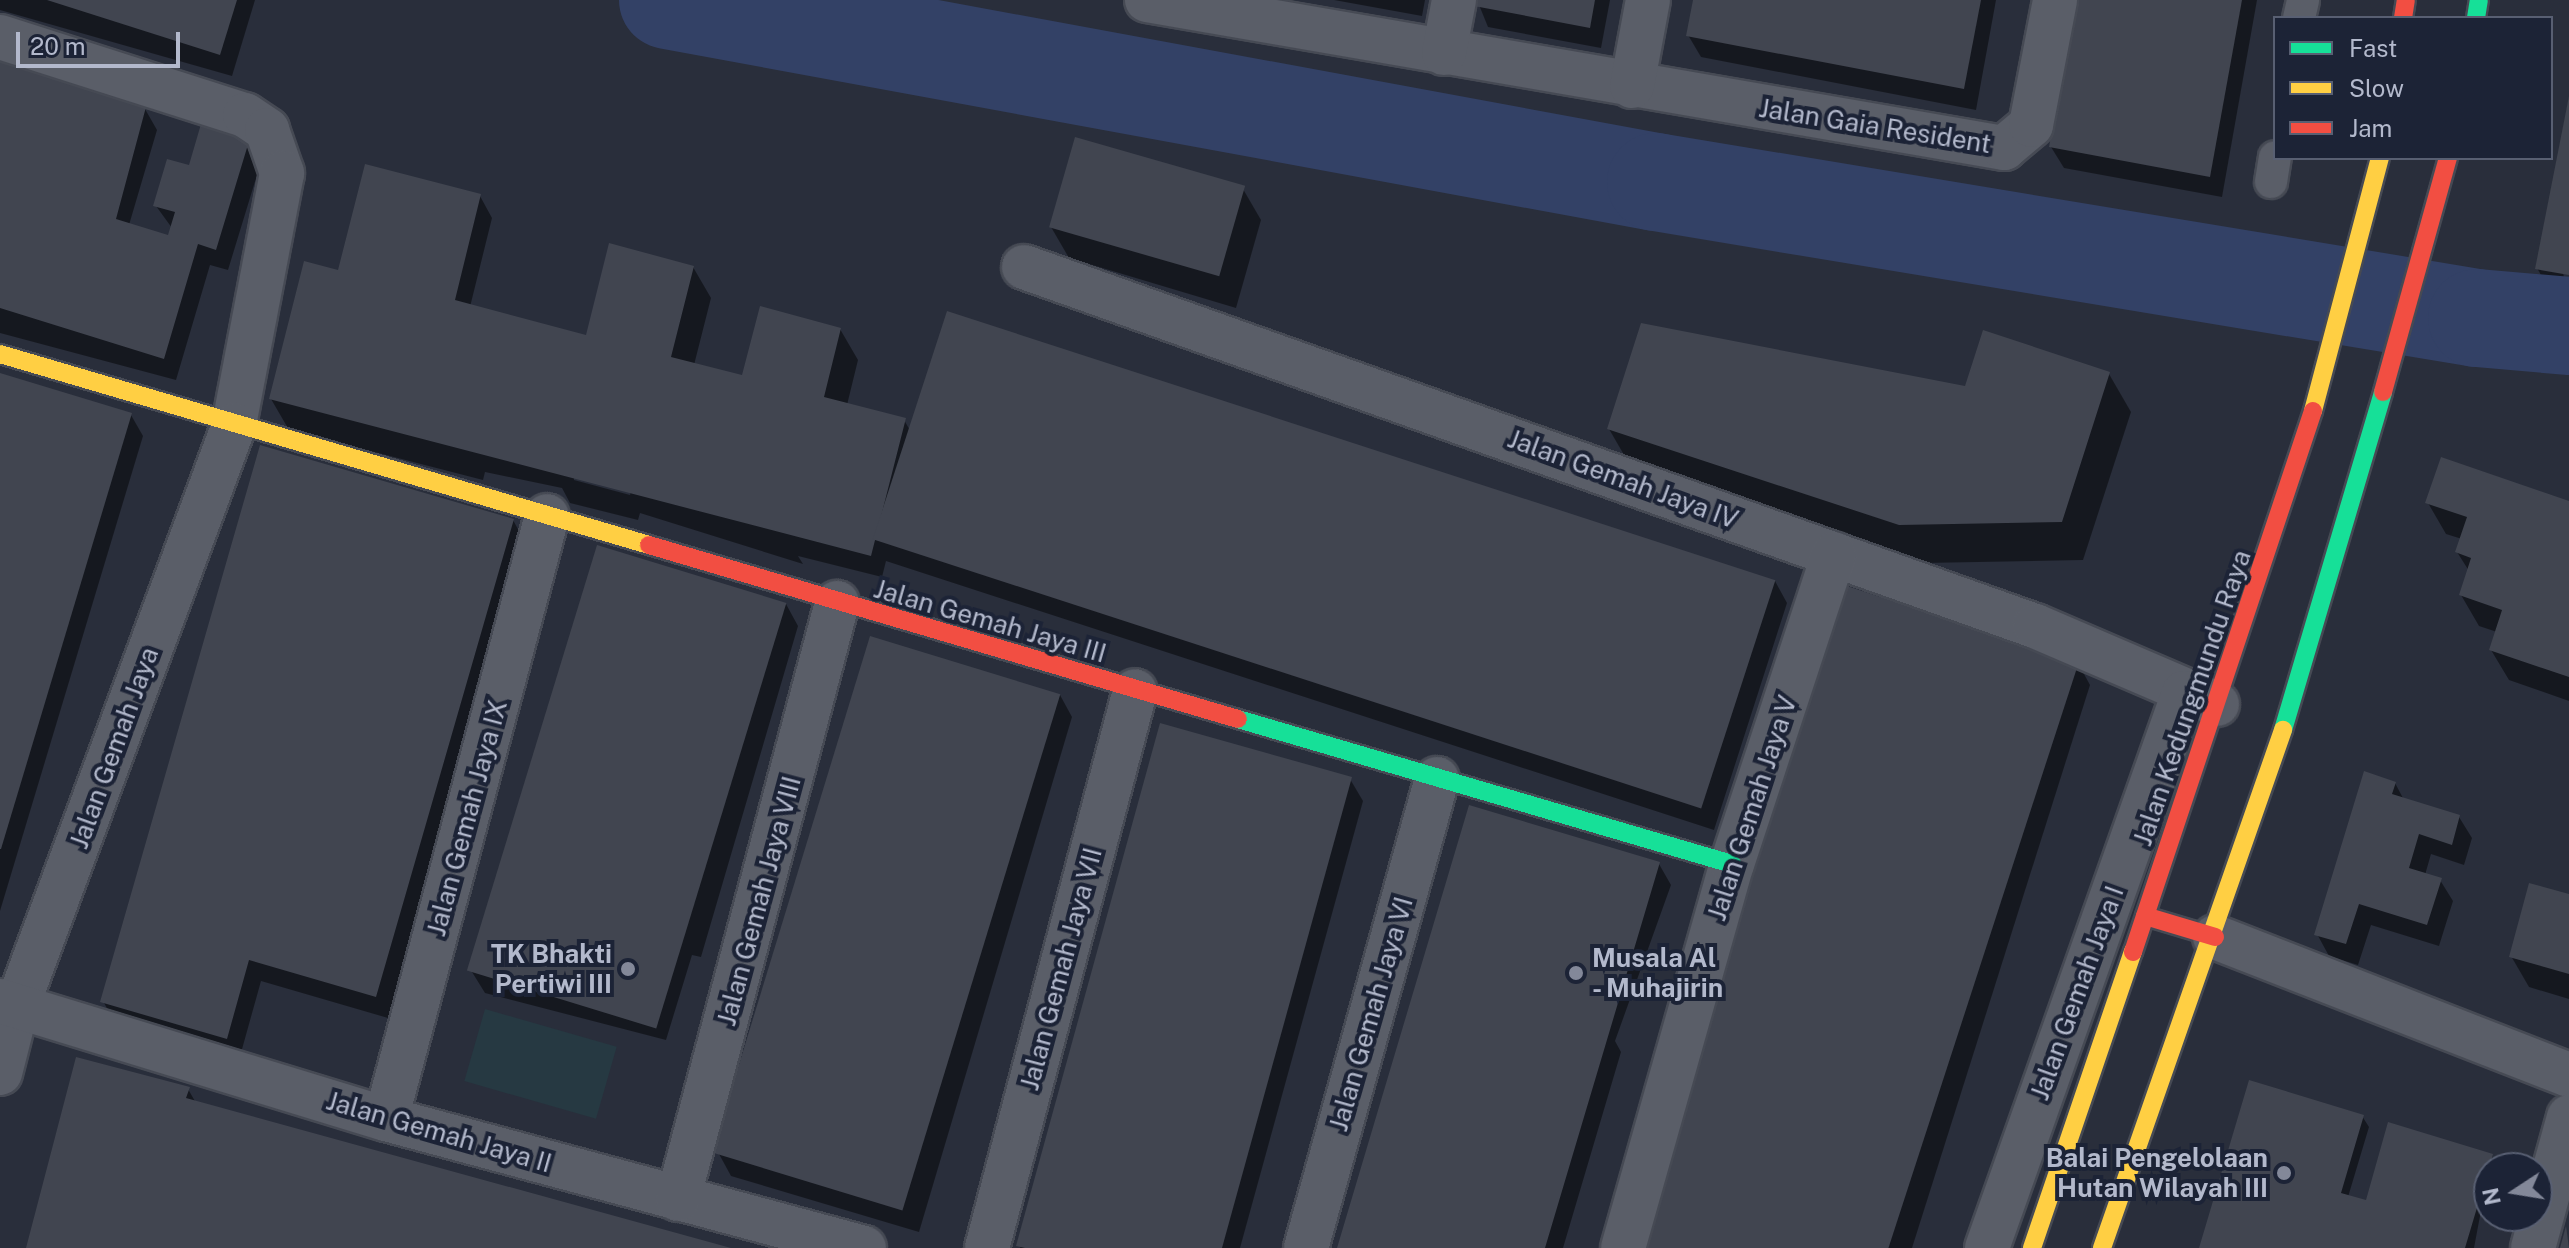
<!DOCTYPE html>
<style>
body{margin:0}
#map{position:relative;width:2569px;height:1248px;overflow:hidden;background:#292e3b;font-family:"Public Sans",sans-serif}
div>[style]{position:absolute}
.green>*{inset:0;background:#263942;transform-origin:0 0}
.shadow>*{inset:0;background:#0007}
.river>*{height:98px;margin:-49px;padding:0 49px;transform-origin:49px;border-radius:49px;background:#334166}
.building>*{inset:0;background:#414550;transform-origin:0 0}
.roads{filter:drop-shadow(2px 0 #464a54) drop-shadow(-2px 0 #464a54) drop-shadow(0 2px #464a54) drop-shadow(0 -2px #464a54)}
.lane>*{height:32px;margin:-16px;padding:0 16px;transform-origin:16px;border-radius:16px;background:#5a5e68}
.street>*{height:44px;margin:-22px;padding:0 22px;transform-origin:22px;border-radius:22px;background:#5a5e68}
.fast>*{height:18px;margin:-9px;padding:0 9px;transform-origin:9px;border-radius:9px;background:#16e098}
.slow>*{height:18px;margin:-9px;padding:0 9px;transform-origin:9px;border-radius:9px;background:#ffcf43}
.jam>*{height:18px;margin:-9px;padding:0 9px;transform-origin:9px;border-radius:9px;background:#f24e42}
.dots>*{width:22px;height:22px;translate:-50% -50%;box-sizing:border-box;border:4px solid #1c2336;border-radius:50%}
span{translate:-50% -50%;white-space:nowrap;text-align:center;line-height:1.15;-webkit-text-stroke:8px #1c2336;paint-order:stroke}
.street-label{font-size:26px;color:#b3b9cc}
.poi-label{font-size:26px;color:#b3b9cc;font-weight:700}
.right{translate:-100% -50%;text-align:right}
.left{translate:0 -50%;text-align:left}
.legend{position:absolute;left:2273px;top:16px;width:280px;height:144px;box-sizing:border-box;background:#1c2336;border:2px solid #585f72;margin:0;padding:10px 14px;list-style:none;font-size:24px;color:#b3b9cc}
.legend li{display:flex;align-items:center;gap:16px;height:40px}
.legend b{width:40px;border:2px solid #585f72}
.north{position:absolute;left:2473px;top:1152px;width:80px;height:80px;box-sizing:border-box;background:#1c2336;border:2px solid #585f72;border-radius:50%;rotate:258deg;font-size:22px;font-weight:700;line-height:32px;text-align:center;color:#b3b9cc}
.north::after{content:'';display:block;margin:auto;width:28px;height:36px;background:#838899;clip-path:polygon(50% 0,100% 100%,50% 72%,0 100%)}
.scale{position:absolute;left:16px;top:32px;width:164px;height:36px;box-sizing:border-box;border:4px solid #b3b9cc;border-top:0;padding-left:10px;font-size:24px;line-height:28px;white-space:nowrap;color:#b3b9cc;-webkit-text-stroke:6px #1c2336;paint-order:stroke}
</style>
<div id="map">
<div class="green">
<div style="left:485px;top:1009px;width:137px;height:75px;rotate:16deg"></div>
</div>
<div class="shadow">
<div style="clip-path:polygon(0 0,255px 0,232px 76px,0 10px)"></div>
<div style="clip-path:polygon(1334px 0,1425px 0,1422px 16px)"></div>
<div style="clip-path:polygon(1477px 0,1610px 0,1601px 48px,1488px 27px)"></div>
<div style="clip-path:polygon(1695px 0,1996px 0,1976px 110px,1701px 57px,1688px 35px)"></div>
<div style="clip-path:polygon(2078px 0,2257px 0,2222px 197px,2064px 168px,2051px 147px)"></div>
<div style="clip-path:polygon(0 64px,145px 109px,157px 130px,129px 225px,169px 237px,172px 228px,156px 206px,190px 168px,248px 140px,261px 162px,228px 270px,210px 265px,176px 380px,0 333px)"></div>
<div style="clip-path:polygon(2569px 98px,2569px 273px,2563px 272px,2569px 309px,2559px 307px,2537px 268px)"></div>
<div style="clip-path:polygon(1243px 189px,1261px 220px,1236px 308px,1069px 258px,1051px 227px)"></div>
<div style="clip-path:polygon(evenodd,480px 196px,492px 218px,470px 307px,587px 337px,693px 267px,711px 298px,694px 365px,740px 377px,840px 329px,858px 360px,847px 405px,904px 420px,911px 432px,1775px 581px,1787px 603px,1714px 830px,886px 561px,882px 577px,798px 556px,803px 564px,640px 513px,638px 520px,570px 503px,562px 488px,485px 472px,483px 480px,289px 430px,271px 399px,342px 273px,480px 196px,574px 476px,631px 491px,630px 495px,574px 480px,574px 476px)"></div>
<div style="clip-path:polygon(0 374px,131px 415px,143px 436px,0 911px)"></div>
<div style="clip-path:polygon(2109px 374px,2131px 412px,2083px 560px,1923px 563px,1631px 467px,1609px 429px)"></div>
<div style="clip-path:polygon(2428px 503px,2569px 503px,2569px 701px,2509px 680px,2491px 650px,2497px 632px,2479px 626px,2461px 595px,2469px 571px,2457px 552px,2462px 539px,2446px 534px)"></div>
<div style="clip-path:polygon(513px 520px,525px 542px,388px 1018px,261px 981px,239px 1060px,115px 1023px,103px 1001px)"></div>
<div style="clip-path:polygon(786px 604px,798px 626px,701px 957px,692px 955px,666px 1040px,485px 993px,472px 972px)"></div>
<div style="clip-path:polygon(2078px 663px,2090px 685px,1912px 1248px,1639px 1248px)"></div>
<div style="clip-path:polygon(1060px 695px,1072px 717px,919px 1232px,731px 1176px,719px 1154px)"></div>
<div style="clip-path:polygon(1350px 779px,1363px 801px,1240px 1248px,1020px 1248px)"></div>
<div style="clip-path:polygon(2395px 783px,2404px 800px,2459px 817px,2472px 838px,2464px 865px,2431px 854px,2425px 875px,2440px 880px,2453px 901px,2439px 946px,2371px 925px,2358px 965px,2329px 956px,2317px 934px)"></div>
<div style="clip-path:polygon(1659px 864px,1671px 885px,1615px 1041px,1621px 1052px,1563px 1248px,1340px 1248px)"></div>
<div style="clip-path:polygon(2569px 896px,2569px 999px,2529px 987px,2511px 956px)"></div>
<div style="clip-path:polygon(188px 1089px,196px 1103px,728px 1248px,28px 1248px)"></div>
<div style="clip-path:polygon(2362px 1116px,2369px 1127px,2348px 1197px,2368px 1202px,2491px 1155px,2498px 1166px,2489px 1168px,2474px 1248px,2202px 1248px)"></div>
</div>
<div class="river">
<div style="left:668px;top:0;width:1005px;rotate:10.44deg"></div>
<div style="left:1656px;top:182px;width:832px;rotate:9.41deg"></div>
<div style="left:2477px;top:318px;width:92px;rotate:5deg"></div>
</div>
<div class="building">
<div style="clip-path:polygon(47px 0,237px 0,220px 55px)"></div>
<div style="clip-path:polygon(1475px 0,1595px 0,1590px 28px,1474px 6px)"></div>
<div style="clip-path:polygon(1693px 0,1981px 0,1964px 89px,1686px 36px)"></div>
<div style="clip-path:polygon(2075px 0,2242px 0,2210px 177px,2049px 147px)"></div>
<div style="clip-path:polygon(0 62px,146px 107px,116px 219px,168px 235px,175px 212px,153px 206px,167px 159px,189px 165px,201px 124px,250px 138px,216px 250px,198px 244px,164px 359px,0 308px)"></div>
<div style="clip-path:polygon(2569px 96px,2569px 275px,2535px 269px)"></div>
<div style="left:1075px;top:137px;width:177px;height:94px;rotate:16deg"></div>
<div style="clip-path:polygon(365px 164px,481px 194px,455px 300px,586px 335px,609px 243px,694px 266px,671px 357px,742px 375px,760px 306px,841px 328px,824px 397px,906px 418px,871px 556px,269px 399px,304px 261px,338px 270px)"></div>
<div style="left:947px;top:311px;width:871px;height:240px;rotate:18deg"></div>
<div style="clip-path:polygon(1641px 323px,1965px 386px,1983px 330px,2110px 372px,2062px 522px,1899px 525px,1607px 429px)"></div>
<div style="clip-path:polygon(0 373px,132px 413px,1px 849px,0 849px)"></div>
<div style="clip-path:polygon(260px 445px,514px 519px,376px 997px,249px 960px,227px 1039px,100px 1002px)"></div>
<div style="clip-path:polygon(2441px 457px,2569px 501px,2569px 677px,2489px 650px,2502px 610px,2459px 595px,2471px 558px,2455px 552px,2467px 517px,2425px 503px)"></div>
<div style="left:597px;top:545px;width:198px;height:445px;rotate:17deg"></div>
<div style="left:1847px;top:586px;width:244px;height:694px;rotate:18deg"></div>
<div style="left:870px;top:636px;width:199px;height:540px;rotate:17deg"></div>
<div style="clip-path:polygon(1160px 723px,1352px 777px,1222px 1248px,1025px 1248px,1016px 1246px)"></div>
<div style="clip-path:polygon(2364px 771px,2396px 782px,2392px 794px,2460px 815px,2452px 845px,2419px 834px,2409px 868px,2442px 878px,2427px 925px,2359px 904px,2346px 944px,2314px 935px)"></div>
<div style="clip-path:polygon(1469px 805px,1660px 862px,1584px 1117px,1545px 1248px,1337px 1248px)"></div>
<div style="clip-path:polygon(2529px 883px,2569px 894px,2569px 974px,2509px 957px)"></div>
<div style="clip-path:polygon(76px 1057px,190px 1087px,186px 1098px,731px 1248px,26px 1248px)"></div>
<div style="clip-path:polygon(2249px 1080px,2364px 1115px,2341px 1193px,2366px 1200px,2388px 1122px,2493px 1154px,2465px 1248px,2199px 1248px)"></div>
<div style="clip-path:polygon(2566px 1226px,2569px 1248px,2560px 1248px)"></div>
</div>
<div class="roads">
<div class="lane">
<div style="left:2299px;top:18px;width:18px;rotate:-77deg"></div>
<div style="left:2271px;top:182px;width:25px;rotate:-81deg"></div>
</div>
<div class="street">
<div style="left:1147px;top:0;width:870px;rotate:9.8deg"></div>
<div style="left:2004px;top:148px;width:35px;rotate:-40deg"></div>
<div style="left:2031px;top:125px;width:127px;rotate:-79.1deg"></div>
<div style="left:0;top:37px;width:257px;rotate:17.7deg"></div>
<div style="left:245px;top:115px;width:27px;rotate:34deg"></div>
<div style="left:267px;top:130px;width:46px;rotate:70.8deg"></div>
<div style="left:282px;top:173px;width:257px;rotate:100.8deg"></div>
<div style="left:234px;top:425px;width:620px;rotate:110.48deg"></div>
<div style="left:17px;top:1006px;width:69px;rotate:104.2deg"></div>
<div style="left:1444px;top:53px;width:54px;rotate:-79.3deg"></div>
<div style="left:1632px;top:86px;width:87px;rotate:-79.5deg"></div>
<div style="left:1024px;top:267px;width:1073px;rotate:19.55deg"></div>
<div style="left:2035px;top:626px;width:198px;rotate:23.2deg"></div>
<div style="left:2215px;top:937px;width:380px;rotate:21.3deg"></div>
<div style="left:0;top:1001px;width:404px;rotate:17deg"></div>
<div style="left:386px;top:1119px;width:495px;rotate:15.1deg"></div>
<div style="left:386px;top:1119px;width:624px;rotate:-75.05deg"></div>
<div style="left:678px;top:1199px;width:617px;rotate:-75.06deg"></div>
<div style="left:987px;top:1248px;width:576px;rotate:-75.12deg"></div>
<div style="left:1306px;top:1248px;width:487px;rotate:-74.4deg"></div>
<div style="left:1623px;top:1248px;width:399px;rotate:-74.2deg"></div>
<div style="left:1732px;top:864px;width:326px;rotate:-71.8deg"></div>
<div style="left:1987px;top:1248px;width:589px;rotate:-70.46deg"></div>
<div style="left:2533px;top:1248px;width:136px;rotate:-74.6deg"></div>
</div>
<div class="fast">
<div style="left:2476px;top:18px;width:18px;rotate:-81deg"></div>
<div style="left:1238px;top:719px;width:515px;rotate:16.36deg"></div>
<div style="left:2283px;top:730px;width:352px;rotate:-73.5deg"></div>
</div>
<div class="slow">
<div style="left:0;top:354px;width:677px;rotate:16.4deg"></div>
<div style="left:2313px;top:411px;width:262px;rotate:-75.2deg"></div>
<div style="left:2032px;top:1248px;width:313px;rotate:-71.2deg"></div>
<div style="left:2102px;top:1248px;width:549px;rotate:-70.74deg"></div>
</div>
<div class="jam">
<div style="left:2403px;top:18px;width:18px;rotate:-81deg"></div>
<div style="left:2383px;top:392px;width:243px;rotate:-74.5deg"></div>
<div style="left:649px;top:545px;width:614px;rotate:16.46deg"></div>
<div style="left:2145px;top:916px;width:73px;rotate:16.7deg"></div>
<div style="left:2133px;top:952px;width:570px;rotate:-71.6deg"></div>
</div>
</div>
<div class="dots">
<div style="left:628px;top:969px;background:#838899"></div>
<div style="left:1576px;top:973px;background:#838899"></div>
<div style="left:2284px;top:1173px;background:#838899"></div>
</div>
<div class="street-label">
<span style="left:1875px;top:126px;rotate:9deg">Jalan Gaia Resident</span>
<span style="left:1623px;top:479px;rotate:20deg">Jalan Gemah Jaya IV</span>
<span style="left:990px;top:621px;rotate:16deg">Jalan Gemah Jaya III</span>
<span style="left:2192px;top:698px;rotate:-71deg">Jalan Kedungmundu Raya</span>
<span style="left:114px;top:748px;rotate:-70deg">Jalan Gemah Jaya</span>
<span style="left:1752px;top:808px;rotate:-72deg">Jalan Gemah Jaya V</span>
<span style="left:467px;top:818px;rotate:-75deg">Jalan Gemah Jaya IX</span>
<span style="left:759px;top:901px;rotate:-75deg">Jalan Gemah Jaya VIII</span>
<span style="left:1061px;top:969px;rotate:-75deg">Jalan Gemah Jaya VII</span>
<span style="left:2077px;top:993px;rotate:-70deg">Jalan Gemah Jaya I</span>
<span style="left:1371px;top:1014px;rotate:-74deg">Jalan Gemah Jaya VI</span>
<span style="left:439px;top:1132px;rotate:16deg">Jalan Gemah Jaya II</span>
</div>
<div class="poi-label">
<span class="right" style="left:612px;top:969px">TK Bhakti<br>Pertiwi III</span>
<span class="left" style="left:1592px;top:973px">Musala Al<br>- Muhajirin</span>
<span class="right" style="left:2268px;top:1173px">Balai Pengelolaan<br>Hutan Wilayah III</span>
</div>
<ul class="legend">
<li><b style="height:10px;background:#16e098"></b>Fast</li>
<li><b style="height:10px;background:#ffcf43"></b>Slow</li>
<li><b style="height:10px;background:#f24e42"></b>Jam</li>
</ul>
<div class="north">N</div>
<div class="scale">20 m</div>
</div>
